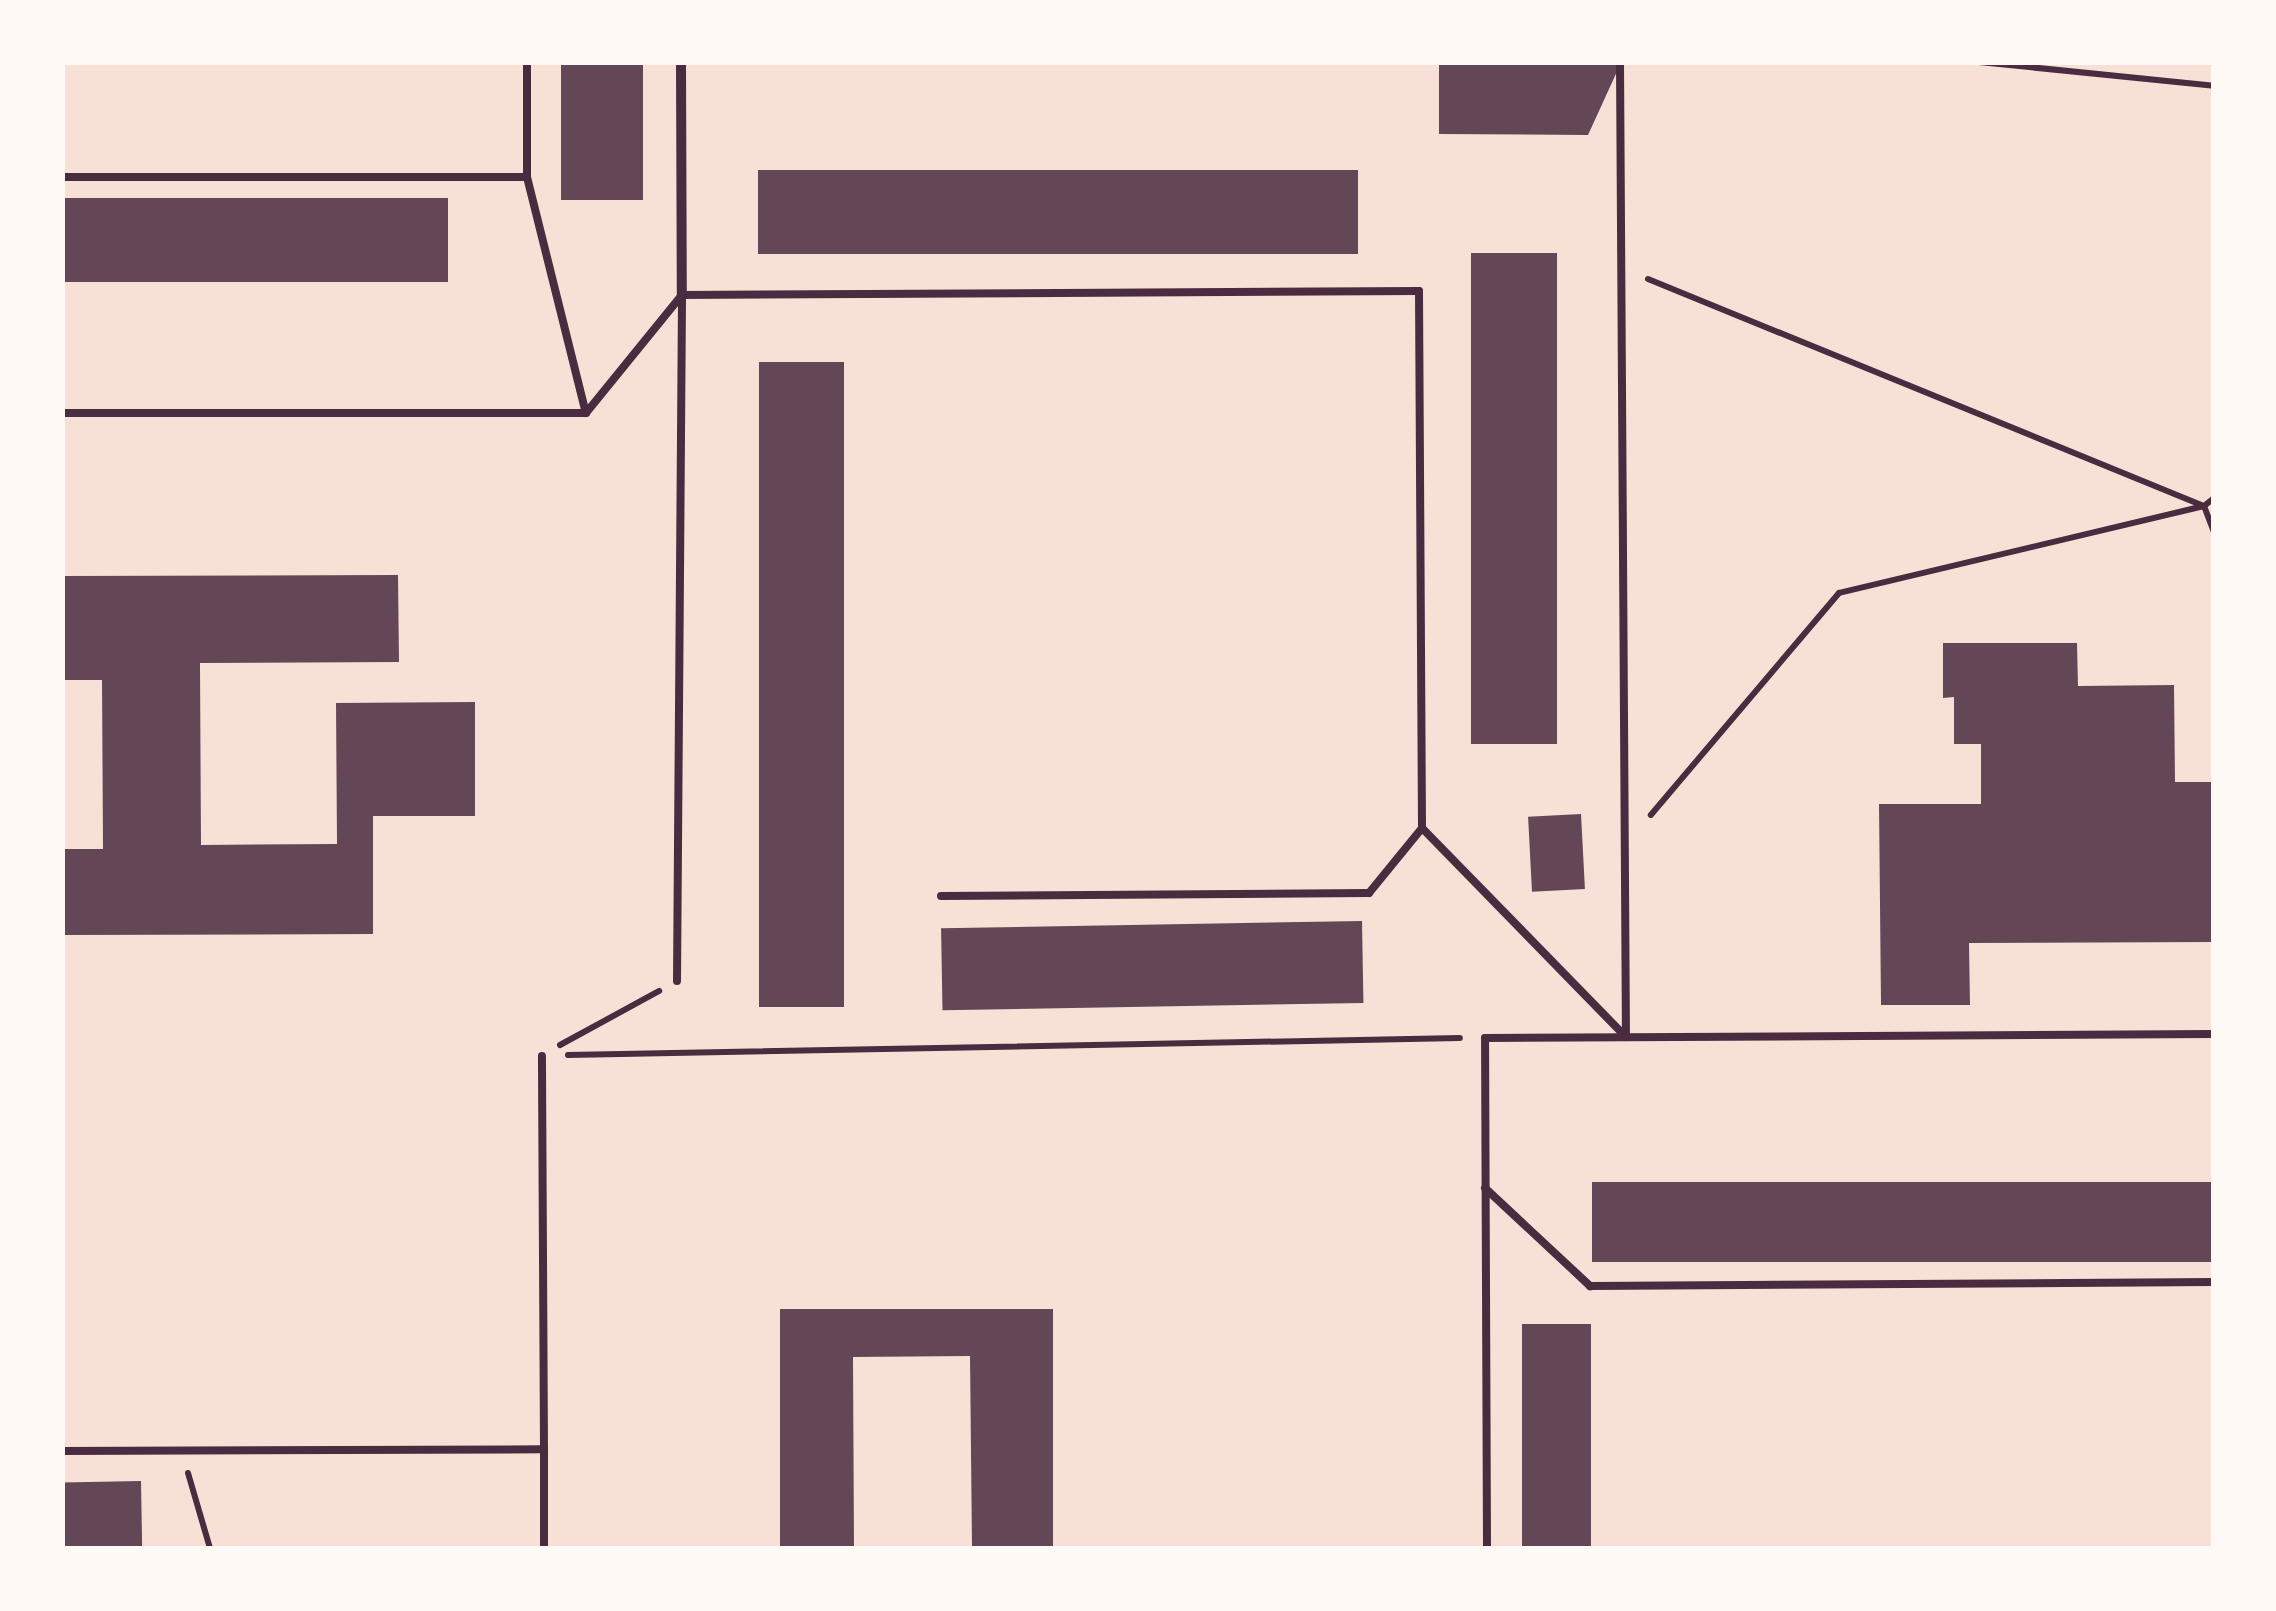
<!DOCTYPE html>
<style>
body{margin:0}
#map{position:relative;width:2276px;height:1611px;overflow:hidden;background:#f7e1d7;font-family:Rubik,sans-serif}
div>[style]{position:absolute}
.building>*{inset:0;background:#644757;transform-origin:0 0}
.path>*{height:6px;margin:-3px;padding:0 3px;transform-origin:3px;border-radius:3px;background:#4a2c40}
.service>*{height:8px;margin:-4px;padding:0 4px;transform-origin:4px;border-radius:4px;background:#4a2c40}
.minor>*{height:10px;margin:-5px;padding:0 5px;transform-origin:5px;border-radius:5px;background:#4a2c40}
span{translate:-50% -50%;white-space:nowrap;text-align:center;line-height:1.15;-webkit-text-stroke:9px #fffaf5;paint-order:stroke}
.frame{position:absolute;inset:0;border:65px solid #fffaf5;pointer-events:none}
</style>
<div id="map">
<div class="building">
<div style="left:561px;top:62px;width:82px;height:138px"></div>
<div style="clip-path:polygon(1439px 62px,1526px 62px,1620px 65px,1588px 135px,1439px 134px)"></div>
<div style="left:1358px;top:170px;width:84px;height:600px;rotate:90deg"></div>
<div style="left:62px;top:198px;width:386px;height:84px"></div>
<div style="left:1471px;top:253px;width:86px;height:491px"></div>
<div style="left:844px;top:362px;width:645px;height:85px;rotate:90deg"></div>
<div style="clip-path:polygon(398px 575px,399px 662px,200px 663px,201px 845px,337px 844px,336px 703px,475px 702px,475px 816px,373px 816px,373px 934px,62px 935px,62px 849px,103px 849px,102px 680px,62px 680px,62px 576px)"></div>
<div style="clip-path:polygon(1943px 643px,2077px 643px,2078px 686px,2174px 685px,2175px 782px,2214px 782px,2214px 942px,1969px 943px,1970px 1005px,1881px 1005px,1879px 804px,1981px 804px,1981px 744px,1954px 744px,1954px 697px,1943px 698px)"></div>
<div style="left:1581px;top:814px;width:75px;height:53px;rotate:87deg"></div>
<div style="left:1362px;top:921px;width:82px;height:421px;rotate:89deg"></div>
<div style="left:2214px;top:1182px;width:80px;height:622px;rotate:90deg"></div>
<div style="clip-path:polygon(780px 1309px,1053px 1309px,1053px 1548px,972px 1548px,970px 1356px,853px 1357px,854px 1548px,780px 1548px)"></div>
<div style="left:1522px;top:1324px;width:69px;height:224px"></div>
<div style="left:141px;top:1481px;width:67px;height:79px;rotate:89deg"></div>
</div>
<div class="path">
<div style="left:1979px;top:62px;width:236px;rotate:5.8deg"></div>
<div style="left:1648px;top:279px;width:601px;rotate:22.21deg"></div>
<div style="left:2204px;top:506px;width:375px;rotate:166.6deg"></div>
<div style="left:1839px;top:593px;width:291px;rotate:130.3deg"></div>
<div style="left:2214px;top:498px;width:13px;rotate:141deg"></div>
<div style="left:2204px;top:506px;width:28px;rotate:69deg"></div>
<div style="left:560px;top:1045px;width:113px;rotate:-28.6deg"></div>
<div style="left:568px;top:1055px;width:892px;rotate:-1.09deg"></div>
<div style="left:188px;top:1473px;width:78px;rotate:73.7deg"></div>
</div>
<div class="service">
<div style="left:1620px;top:62px;width:975px;rotate:89.65deg"></div>
<div style="left:62px;top:177px;width:465px"></div>
<div style="left:527px;top:177px;width:115px;rotate:-90deg"></div>
<div style="left:527px;top:177px;width:243px;rotate:76deg"></div>
<div style="left:682px;top:295px;width:737px;rotate:-0.31deg"></div>
<div style="left:1419px;top:291px;width:537px;rotate:89.68deg"></div>
<div style="left:1422px;top:828px;width:292px;rotate:45.7deg"></div>
<div style="left:62px;top:413px;width:524px"></div>
<div style="left:586px;top:413px;width:152px;rotate:-50.9deg"></div>
<div style="left:941px;top:896px;width:428px;rotate:-0.4deg"></div>
<div style="left:1369px;top:893px;width:84px;rotate:-50.8deg"></div>
<div style="left:677px;top:981px;width:686px;rotate:-89.58deg"></div>
<div style="left:1485px;top:1188px;width:144px;rotate:43deg"></div>
<div style="left:1590px;top:1286px;width:624px;rotate:-0.37deg"></div>
<div style="left:544px;top:1449px;width:99px;rotate:90deg"></div>
<div style="left:62px;top:1451px;width:482px;rotate:-0.2deg"></div>
<div style="left:544px;top:1449px;width:393px;rotate:-90.3deg"></div>
<div style="left:1487px;top:1548px;width:510px;rotate:-90.22deg"></div>
<div style="left:1485px;top:1038px;width:729px;rotate:-0.31deg"></div>
</div>
<div class="minor">
<div style="left:681px;top:62px;width:233px;rotate:89.8deg"></div>
</div>
<div class="frame"></div>
</div>
